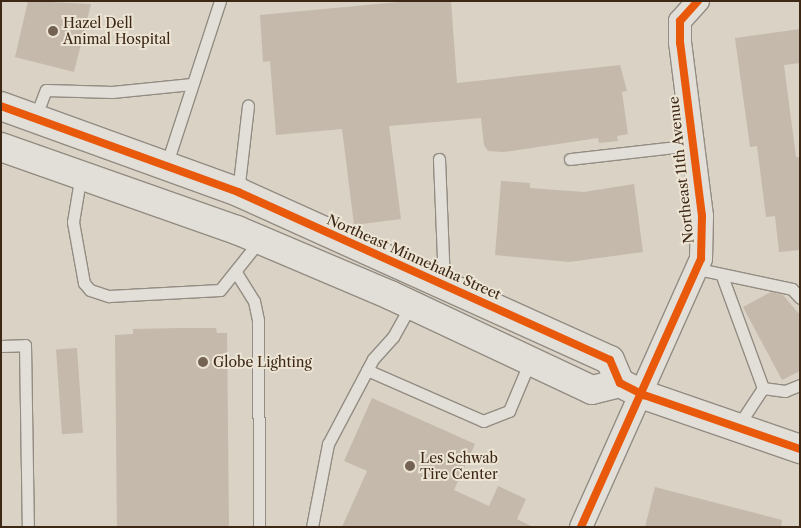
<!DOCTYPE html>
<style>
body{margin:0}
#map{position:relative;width:801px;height:528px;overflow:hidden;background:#d9d2c5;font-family:"Libre Caslon Text",serif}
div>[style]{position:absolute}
.building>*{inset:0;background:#c5b9ac;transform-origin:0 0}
.roads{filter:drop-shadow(1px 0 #938c82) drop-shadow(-1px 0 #938c82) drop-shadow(0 1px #938c82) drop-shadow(0 -1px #938c82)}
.service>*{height:11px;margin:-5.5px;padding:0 5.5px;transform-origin:5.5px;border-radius:5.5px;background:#e2dfd9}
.minor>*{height:22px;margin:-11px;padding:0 11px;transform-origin:11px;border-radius:11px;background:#e2dfd9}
.secondary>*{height:28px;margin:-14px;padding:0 14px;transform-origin:14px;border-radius:14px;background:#e2dfd9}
.cycleway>*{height:8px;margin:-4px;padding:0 4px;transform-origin:4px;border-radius:4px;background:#e8590c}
.dots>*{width:14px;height:14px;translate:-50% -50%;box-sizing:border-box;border:2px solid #ece4d4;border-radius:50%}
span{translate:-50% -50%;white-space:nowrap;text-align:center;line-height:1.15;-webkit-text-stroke:4px #ece4d4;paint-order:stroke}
.poi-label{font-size:14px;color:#3d2715}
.left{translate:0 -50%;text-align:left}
.street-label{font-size:14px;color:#3d2715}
.frame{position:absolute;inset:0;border:2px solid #3d2715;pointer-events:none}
</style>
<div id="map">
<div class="building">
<div style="clip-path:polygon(28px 1px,91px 4px,74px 72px,15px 57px)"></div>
<div style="clip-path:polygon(409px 1px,451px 1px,457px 83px,620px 65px,627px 91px,622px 92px,628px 134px,617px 136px,618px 141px,599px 143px,598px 138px,504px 152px,488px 151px,484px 145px,481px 118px,389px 126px,401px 219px,354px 225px,342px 129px,276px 135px,270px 61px,263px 62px,260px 15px)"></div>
<div style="clip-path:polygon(800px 29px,800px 63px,784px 65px,796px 157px,800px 157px,800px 250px,779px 252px,775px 216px,766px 217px,757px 146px,750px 147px,735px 38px)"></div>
<div style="clip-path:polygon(501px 181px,530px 183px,530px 188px,584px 192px,634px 184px,643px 252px,569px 262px,495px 255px)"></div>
<div style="clip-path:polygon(771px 292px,783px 295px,800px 315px,800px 371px,782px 380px,743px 307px)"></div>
<div style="clip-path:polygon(179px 328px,216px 328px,217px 333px,227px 333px,229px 527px,117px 527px,115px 335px,133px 334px,133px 329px)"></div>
<div style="left:77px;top:348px;width:85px;height:21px;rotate:86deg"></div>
<div style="clip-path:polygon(372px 398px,475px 444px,454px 490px,489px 506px,498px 486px,526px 499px,517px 519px,533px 527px,342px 527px,367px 471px,344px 461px)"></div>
<div style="clip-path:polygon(655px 487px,782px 520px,781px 527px,645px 527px)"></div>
</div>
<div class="roads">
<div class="service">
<div style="left:35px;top:118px;width:30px;rotate:-69deg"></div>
<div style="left:46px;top:90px;width:66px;rotate:1.7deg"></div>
<div style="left:112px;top:92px;width:80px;rotate:-5.7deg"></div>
<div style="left:439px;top:159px;width:125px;rotate:87.7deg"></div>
<div style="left:570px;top:159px;width:124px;rotate:-6.5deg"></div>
<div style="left:167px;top:163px;width:170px;rotate:-71.9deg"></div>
<div style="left:81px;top:174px;width:49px;rotate:99.5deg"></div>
<div style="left:73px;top:222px;width:62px;rotate:79.8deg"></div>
<div style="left:84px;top:283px;width:9px;rotate:49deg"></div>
<div style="left:90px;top:290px;width:20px;rotate:18deg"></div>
<div style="left:109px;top:296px;width:111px;rotate:-3.1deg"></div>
<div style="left:220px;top:290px;width:64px;rotate:-51.3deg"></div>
<div style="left:238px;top:192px;width:87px;rotate:-83.4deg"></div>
<div style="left:698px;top:269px;width:96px;rotate:12deg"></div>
<div style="left:792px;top:289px;width:12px;rotate:48deg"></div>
<div style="left:237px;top:274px;width:32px;rotate:58deg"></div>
<div style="left:254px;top:301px;width:19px;rotate:78deg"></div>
<div style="left:258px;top:320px;width:207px;rotate:89.7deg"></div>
<div style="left:722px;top:276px;width:119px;rotate:69.9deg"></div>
<div style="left:1px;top:346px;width:24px;rotate:-2deg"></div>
<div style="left:25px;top:345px;width:182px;rotate:89.1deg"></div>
<div style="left:367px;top:370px;width:127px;rotate:23.7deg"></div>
<div style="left:483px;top:421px;width:28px;rotate:-21deg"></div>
<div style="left:509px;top:411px;width:54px;rotate:-67.2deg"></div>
<div style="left:763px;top:388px;width:22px;rotate:8deg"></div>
<div style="left:785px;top:391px;width:16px;rotate:-22deg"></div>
<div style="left:736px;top:429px;width:49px;rotate:-56.6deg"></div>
<div style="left:312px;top:527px;width:85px;rotate:-79.1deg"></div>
<div style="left:328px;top:444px;width:96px;rotate:-62.1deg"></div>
<div style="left:373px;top:359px;width:30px;rotate:-48deg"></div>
<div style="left:393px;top:337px;width:37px;rotate:-61deg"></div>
</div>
<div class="minor">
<div style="left:581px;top:527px;width:294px;rotate:-65.9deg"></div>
<div style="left:701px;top:259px;width:43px;rotate:-88.7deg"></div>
<div style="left:702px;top:216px;width:174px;rotate:-97.2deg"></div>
<div style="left:680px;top:43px;width:22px;rotate:-90deg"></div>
<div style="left:680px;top:21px;width:27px;rotate:-48deg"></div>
</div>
<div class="secondary">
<div style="left:1px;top:106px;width:252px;rotate:19.9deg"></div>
<div style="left:238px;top:192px;width:408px;rotate:24.3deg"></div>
<div style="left:610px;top:360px;width:25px;rotate:67deg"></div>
<div style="left:620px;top:383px;width:27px;rotate:27deg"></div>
<div style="left:644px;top:395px;width:165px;rotate:19.1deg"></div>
<div style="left:1px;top:147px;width:250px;rotate:19.4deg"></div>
<div style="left:237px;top:230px;width:166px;rotate:23deg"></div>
<div style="left:390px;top:295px;width:223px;rotate:25.2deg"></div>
<div style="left:592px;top:390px;width:29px;rotate:-14deg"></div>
</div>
</div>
<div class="cycleway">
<div style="left:1px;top:106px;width:252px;rotate:19.9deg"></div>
<div style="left:238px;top:192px;width:408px;rotate:24.3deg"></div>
<div style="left:610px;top:360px;width:25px;rotate:67deg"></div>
<div style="left:620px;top:383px;width:27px;rotate:27deg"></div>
<div style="left:644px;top:395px;width:165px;rotate:19.1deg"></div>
<div style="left:581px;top:527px;width:294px;rotate:-65.9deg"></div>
<div style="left:701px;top:259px;width:43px;rotate:-88.7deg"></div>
<div style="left:702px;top:216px;width:174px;rotate:-97.2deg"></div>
<div style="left:680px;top:43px;width:22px;rotate:-90deg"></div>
<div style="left:680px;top:21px;width:27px;rotate:-48deg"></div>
</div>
<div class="dots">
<div style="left:53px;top:31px;background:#746353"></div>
<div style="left:203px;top:362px;background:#746353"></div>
<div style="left:410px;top:466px;background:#746353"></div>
</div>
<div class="poi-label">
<span class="left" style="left:63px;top:31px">Hazel Dell<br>Animal Hospital</span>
<span class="left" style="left:213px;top:362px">Globe Lighting</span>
<span class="left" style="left:420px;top:466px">Les Schwab<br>Tire Center</span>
</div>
<div class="street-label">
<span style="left:681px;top:170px;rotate:-96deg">Northeast 11th Avenue</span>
<span style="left:414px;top:257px;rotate:24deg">Northeast Minnehaha Street</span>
</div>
<div class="frame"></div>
</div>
